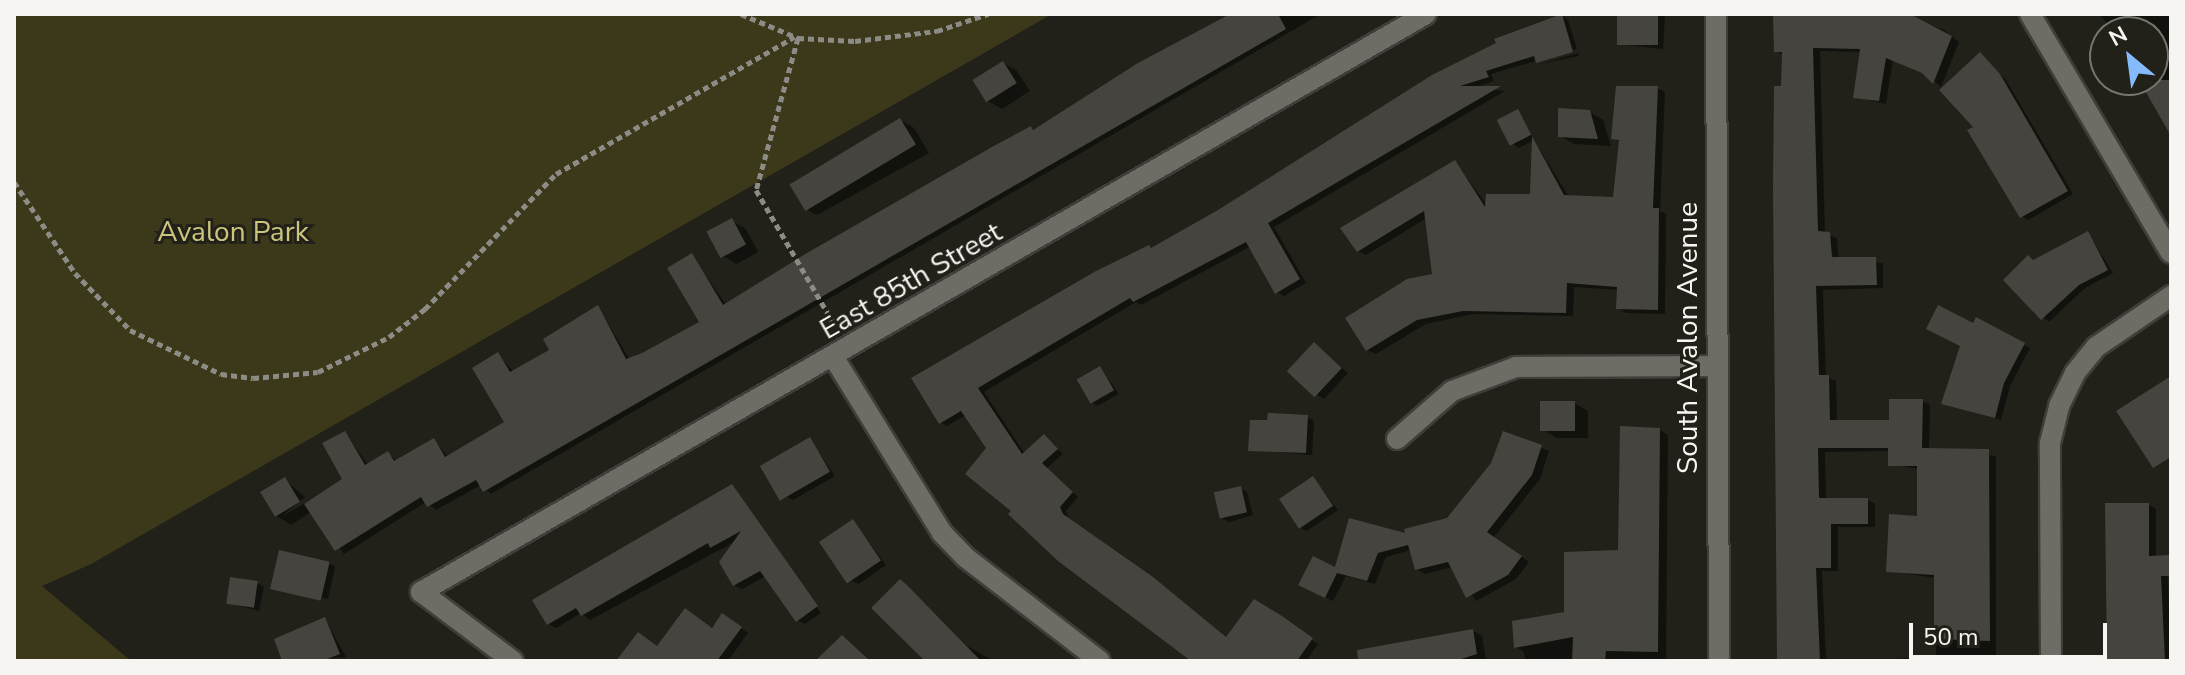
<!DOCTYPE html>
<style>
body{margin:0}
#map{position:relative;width:2185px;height:675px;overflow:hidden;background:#21211a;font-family:"Nunito Sans",sans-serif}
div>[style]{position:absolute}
.green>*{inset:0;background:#3c391a}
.shadow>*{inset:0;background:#0007}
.building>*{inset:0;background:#45443e;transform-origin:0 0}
.path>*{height:5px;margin-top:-2.5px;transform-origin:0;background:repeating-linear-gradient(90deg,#8c8b86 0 6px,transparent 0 10px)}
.roads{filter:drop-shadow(2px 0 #3f3e3a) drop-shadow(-2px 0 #3f3e3a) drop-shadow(0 2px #3f3e3a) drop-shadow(0 -2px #3f3e3a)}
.minor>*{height:20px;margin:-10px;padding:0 10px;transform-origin:10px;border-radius:10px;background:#6d6c65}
span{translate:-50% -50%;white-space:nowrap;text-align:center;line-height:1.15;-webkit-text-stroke:6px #21211a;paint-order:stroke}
.park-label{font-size:28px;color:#cbc47c}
.street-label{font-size:28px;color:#f6f5f1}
.frame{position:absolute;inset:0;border:16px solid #f6f5f1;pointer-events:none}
.north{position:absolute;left:2089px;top:16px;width:80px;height:80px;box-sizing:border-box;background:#21211a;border:2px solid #767670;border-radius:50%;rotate:331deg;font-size:22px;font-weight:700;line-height:32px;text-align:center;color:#f6f5f1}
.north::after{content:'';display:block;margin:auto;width:28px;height:36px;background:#85bbfb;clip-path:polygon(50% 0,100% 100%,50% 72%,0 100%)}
.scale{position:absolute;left:1909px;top:623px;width:198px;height:36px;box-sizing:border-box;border:4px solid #f6f5f1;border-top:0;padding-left:10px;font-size:24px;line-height:28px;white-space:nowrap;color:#f6f5f1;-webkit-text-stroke:6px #21211a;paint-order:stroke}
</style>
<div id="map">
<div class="green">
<div style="clip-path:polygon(14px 14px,1052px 14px,91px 564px,42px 586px,131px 661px,14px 661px)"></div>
</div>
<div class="shadow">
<div style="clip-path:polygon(1234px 14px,1321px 14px,491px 494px,481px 485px,436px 510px,426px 502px,344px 554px,312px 511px,291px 525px,277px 516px,285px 480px,305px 497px,281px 517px,345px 480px,345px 433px,368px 465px,388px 454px,397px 461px,434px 440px,448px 457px,507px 423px,498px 355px,514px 372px,552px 351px,598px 307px,630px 360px,702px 323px,692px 256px,727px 306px)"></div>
<div style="clip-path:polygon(1619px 14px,1665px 14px,1663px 49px,1617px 44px)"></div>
<div style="clip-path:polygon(1775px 14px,1905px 14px,1944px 30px,1959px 42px,1941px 87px,1926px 73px,1893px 60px,1886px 104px,1855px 97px,1862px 52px,1820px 51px,1825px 234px,1837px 238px,1839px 259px,1883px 263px,1883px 288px,1823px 290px,1826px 377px,1836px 381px,1837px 422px,1891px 422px,1922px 401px,1930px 405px,1929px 450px,1996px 456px,1996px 661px,1865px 661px,1936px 656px,1936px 578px,1888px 571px,1918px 519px,1919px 469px,1890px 464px,1890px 451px,1825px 452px,1826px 500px,1868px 500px,1875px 504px,1875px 527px,1838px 527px,1838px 571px,1822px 571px,1826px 661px,1779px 661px,1784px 55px,1776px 51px)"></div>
<div style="clip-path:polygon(2100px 14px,2170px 14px,2171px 131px,2143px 80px,2153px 80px,2153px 32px,2113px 32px)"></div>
<div style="clip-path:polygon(1562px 16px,1568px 20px,1577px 49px,1491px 74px,1494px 81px,1474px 88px,1505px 91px,1274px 227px,1306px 283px,1284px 296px,1277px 292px,1251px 246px,1141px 305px,1136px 302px,984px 392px,1025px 454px,1044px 437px,1063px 454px,1047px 468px,1078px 497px,1066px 511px,1069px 520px,1226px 639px,1261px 606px,1318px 644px,1306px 661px,1194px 661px,1013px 510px,988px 449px,966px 415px,947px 426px,940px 422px,914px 378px,1153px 250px)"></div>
<div style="clip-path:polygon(1578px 53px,1579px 56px,1541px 64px)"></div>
<div style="clip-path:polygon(1980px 55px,2006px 80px,2073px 194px,2028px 220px,2021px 216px)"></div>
<div style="clip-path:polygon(1003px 63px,1017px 71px,1030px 91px,1002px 109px,988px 101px)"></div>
<div style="clip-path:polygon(1657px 88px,1665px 92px,1660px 211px,1666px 214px,1665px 314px,1626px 313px,1618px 308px,1619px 290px,1574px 287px,1573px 316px,1473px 314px,1426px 324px,1376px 354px,1367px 350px,1434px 275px,1427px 218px,1366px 255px,1358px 251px,1455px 162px,1487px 205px,1532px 196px,1534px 140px,1519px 148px,1513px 144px,1517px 112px,1569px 197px,1615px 199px,1620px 142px,1614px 138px)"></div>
<div style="clip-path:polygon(1589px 112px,1603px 120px,1611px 146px,1574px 144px,1560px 136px)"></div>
<div style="clip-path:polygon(900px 120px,914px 128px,929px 153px,817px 215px,803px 207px)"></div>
<div style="clip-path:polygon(732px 221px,746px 229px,758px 252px,737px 264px,723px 256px)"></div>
<div style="clip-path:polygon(2088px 233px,2113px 273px,2085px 288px,2049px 322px,2005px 280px,2029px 257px,2035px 261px)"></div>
<div style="clip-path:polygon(1977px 320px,2030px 348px,2010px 386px,2001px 420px,1943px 403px)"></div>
<div style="clip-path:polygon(1320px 348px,1348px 373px,1324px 399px,1317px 395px)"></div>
<div style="clip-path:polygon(1100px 368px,1119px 394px,1097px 406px,1091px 402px)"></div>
<div style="clip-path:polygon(1574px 403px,1588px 411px,1588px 438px,1557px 438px,1543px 430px)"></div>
<div style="clip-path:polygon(1307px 417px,1314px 421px,1312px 455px,1250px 450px)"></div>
<div style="clip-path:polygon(1660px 430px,1668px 435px,1666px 661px,1525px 661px,1524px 652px,1516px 647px,1566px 613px,1620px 552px)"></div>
<div style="clip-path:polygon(1505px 434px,1549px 451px,1540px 479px,1494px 537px,1529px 562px,1516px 579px,1476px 601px,1453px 567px,1425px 574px,1417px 569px,1411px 550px,1386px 557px,1375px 584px,1346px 576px,1333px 601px,1308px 589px,1337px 570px,1448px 520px,1493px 464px)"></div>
<div style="clip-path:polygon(810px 440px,835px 476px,793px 500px,786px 496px)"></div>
<div style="clip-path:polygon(1313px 478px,1338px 510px,1307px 531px,1300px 528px)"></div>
<div style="clip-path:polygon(732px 486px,821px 613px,805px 624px,797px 620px,766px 576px,742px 589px,734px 585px,736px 541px,590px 620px,581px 613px,556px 628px,548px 624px)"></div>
<div style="clip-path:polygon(1240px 488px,1247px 492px,1253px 515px,1229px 522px,1222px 518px)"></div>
<div style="clip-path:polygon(2149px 505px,2156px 509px,2156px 558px,2167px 561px,2171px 661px,2109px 661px)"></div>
<div style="clip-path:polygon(853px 521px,886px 565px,859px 584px,852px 581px)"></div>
<div style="clip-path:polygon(329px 563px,335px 567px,328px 599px,277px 588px)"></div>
<div style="clip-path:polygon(257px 583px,264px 587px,259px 611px,228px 603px)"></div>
<div style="clip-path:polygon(907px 585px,967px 646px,994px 661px,928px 661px)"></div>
<div style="clip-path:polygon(325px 619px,346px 657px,285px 661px)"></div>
<div style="clip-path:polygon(730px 620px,748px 633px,728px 661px,618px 661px)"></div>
<div style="clip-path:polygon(1473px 631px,1482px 636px,1486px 659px,1368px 661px)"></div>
</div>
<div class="building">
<div style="clip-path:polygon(1230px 14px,1278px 14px,1286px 29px,483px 492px,476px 480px,427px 507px,421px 497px,335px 551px,304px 504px,342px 479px,322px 443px,345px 431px,365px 465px,388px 451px,394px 461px,434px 438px,445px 457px,504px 422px,472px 368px,498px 352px,510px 372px,549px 350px,543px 339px,598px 305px,626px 359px,642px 353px,699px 322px,667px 268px,692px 253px,723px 305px,807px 253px,992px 147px,1031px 126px,1033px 130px,1138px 63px)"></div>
<div style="clip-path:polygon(1562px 14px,1573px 52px,1536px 63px,1534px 56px,1486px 71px,1489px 77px,1460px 86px,1501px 86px,1268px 223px,1300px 279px,1275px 294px,1246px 242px,1133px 302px,1130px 298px,978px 388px,1022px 454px,1044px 434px,1058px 449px,1042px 463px,1073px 492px,1060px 507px,1063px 514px,1153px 577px,1226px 637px,1254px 599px,1282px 616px,1313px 638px,1297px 661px,1191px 661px,1058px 561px,1008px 514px,1011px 511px,965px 474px,986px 448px,961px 411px,939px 424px,911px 378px,1096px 271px,1149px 245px,1151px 248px,1218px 210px,1432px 75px,1496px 43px,1494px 39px)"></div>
<div style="left:1617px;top:14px;width:41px;height:31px"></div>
<div style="clip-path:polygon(1773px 14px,1910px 14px,1952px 36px,1933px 84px,1922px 73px,1886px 58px,1879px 101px,1853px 98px,1860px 49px,1813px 48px,1818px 231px,1830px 232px,1832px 257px,1876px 257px,1877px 285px,1816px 286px,1819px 375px,1829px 375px,1830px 420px,1889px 420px,1889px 399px,1923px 399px,1922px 448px,1989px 449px,1990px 641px,1934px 639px,1934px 575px,1886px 572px,1889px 514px,1917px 516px,1917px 466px,1888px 466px,1888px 448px,1818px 448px,1819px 498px,1868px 498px,1868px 524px,1831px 524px,1831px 568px,1816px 568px,1820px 661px,1777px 661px,1773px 186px,1774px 86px,1781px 86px,1782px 52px,1774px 52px)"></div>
<div style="clip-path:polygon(1980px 52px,2000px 74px,2068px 191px,2020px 218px,1967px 130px,1973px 127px,1939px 90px)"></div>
<div style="left:1003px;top:61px;width:26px;height:36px;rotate:58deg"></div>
<div style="clip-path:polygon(2139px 80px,2171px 80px,2171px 136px)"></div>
<div style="clip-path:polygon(1616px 86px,1658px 86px,1653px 208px,1659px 208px,1658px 310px,1616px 309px,1617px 287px,1567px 283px,1566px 313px,1463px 311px,1417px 320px,1366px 351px,1345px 318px,1407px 279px,1432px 274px,1424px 211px,1357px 252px,1340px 228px,1455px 160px,1485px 207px,1486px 194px,1530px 194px,1532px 136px,1564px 195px,1613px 197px,1619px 140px,1611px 139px)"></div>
<div style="clip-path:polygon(1558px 108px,1590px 110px,1598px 139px,1558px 137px)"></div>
<div style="left:1518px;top:109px;width:29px;height:24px;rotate:63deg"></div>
<div style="left:900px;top:118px;width:31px;height:129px;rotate:59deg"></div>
<div style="left:732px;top:218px;width:30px;height:29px;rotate:62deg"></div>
<div style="clip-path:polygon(2088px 231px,2108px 270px,2079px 285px,2041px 320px,2003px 280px,2028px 255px,2033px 260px)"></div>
<div style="clip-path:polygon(1938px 305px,1973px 323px,1976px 317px,2025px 343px,2004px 383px,1995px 418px,1941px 404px,1960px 346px,1926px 329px)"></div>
<div style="left:1314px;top:342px;width:38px;height:40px;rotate:43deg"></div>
<div style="left:1100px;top:366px;width:28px;height:27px;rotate:60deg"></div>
<div style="clip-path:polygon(2171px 376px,2171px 457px,2153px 468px,2116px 411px)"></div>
<div style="left:1540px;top:401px;width:35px;height:30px"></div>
<div style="clip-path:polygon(1268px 413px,1308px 415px,1306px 453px,1248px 451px,1250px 420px,1267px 420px)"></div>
<div style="clip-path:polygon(1620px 426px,1660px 428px,1658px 652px,1606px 651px,1605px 661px,1572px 661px,1573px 637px,1514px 648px,1512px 621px,1564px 612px,1564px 552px,1618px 550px)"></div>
<div style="clip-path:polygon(1503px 431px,1542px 445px,1532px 475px,1487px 532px,1522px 556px,1508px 575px,1466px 598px,1448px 562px,1415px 570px,1408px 545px,1378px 553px,1367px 581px,1337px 573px,1325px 598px,1298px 585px,1313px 556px,1335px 567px,1349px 518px,1405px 533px,1404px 529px,1447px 518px,1491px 463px)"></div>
<div style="left:810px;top:437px;width:40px;height:58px;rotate:60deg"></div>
<div style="left:1313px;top:476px;width:36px;height:41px;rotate:56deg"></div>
<div style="left:285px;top:477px;width:29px;height:29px;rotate:59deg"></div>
<div style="clip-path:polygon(732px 484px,818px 606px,796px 622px,760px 571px,733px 586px,719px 562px,741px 531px,710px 548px,708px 543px,581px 616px,576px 608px,547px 625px,532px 600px)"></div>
<div style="left:1241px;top:486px;width:27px;height:28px;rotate:77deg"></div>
<div style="clip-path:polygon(2105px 503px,2149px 503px,2149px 556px,2171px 555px,2171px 576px,2161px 576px,2165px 661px,2107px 661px)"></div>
<div style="left:853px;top:519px;width:50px;height:41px;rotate:56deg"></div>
<div style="left:279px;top:550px;width:52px;height:40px;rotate:13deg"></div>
<div style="left:230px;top:577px;width:28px;height:27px;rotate:8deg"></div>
<div style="clip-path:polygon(900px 579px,909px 587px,981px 661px,925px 661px,871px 608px)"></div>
<div style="clip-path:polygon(685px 608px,712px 628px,722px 613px,742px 627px,717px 661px,616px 661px,638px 632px,657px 646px)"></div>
<div style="clip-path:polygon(325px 617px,340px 654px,322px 661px,282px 661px,274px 639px)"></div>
<div style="clip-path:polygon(1473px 629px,1477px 654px,1455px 661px,1358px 661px,1357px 650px)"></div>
<div style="clip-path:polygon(842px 635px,870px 661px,815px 661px)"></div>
</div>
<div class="path">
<div style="left:741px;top:14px;width:62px;rotate:22.8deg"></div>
<div style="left:798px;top:38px;width:57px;rotate:3deg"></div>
<div style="left:855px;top:41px;width:83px;rotate:-7deg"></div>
<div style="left:937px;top:31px;width:54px;rotate:-18.4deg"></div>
<div style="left:798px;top:38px;width:158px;rotate:105.4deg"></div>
<div style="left:756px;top:190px;width:157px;rotate:59.8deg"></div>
<div style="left:14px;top:182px;width:110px;rotate:56.2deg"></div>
<div style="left:75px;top:273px;width:79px;rotate:46deg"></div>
<div style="left:130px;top:330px;width:101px;rotate:25.8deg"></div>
<div style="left:221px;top:374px;width:32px;rotate:7deg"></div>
<div style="left:253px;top:378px;width:65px;rotate:-5.3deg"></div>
<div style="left:318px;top:372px;width:79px;rotate:-26.2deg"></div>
<div style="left:389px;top:337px;width:46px;rotate:-37.9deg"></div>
<div style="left:425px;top:309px;width:188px;rotate:-45.9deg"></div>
<div style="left:556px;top:174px;width:275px;rotate:-29.9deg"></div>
</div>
<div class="roads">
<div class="minor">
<div style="left:1716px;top:14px;width:647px;rotate:89.73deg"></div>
<div style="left:2030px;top:14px;width:277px;rotate:59.5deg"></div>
<div style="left:834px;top:358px;width:206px;rotate:58.3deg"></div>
<div style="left:942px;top:533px;width:33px;rotate:46deg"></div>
<div style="left:965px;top:557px;width:170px;rotate:37.6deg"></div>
<div style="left:1397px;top:439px;width:73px;rotate:-41.1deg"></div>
<div style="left:1452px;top:391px;width:68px;rotate:-20.6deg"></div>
<div style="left:1516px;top:367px;width:200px;rotate:-0.3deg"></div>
<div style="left:513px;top:661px;width:115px;rotate:-143.1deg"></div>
<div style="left:421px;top:592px;width:1159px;rotate:-29.9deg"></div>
<div style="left:2051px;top:661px;width:218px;rotate:-90.3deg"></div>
<div style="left:2050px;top:443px;width:38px;rotate:-76deg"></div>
<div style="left:2059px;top:406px;width:37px;rotate:-64deg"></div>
<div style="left:2075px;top:373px;width:33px;rotate:-51deg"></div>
<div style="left:2096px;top:347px;width:91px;rotate:-34.2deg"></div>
</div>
</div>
<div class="park-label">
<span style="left:233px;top:232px">Avalon Park</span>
</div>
<div class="street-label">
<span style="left:911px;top:281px;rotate:-30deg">East 85th Street</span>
<span style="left:1688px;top:338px;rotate:-90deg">South Avalon Avenue</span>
</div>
<div class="frame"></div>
<div class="north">N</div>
<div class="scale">50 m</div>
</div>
